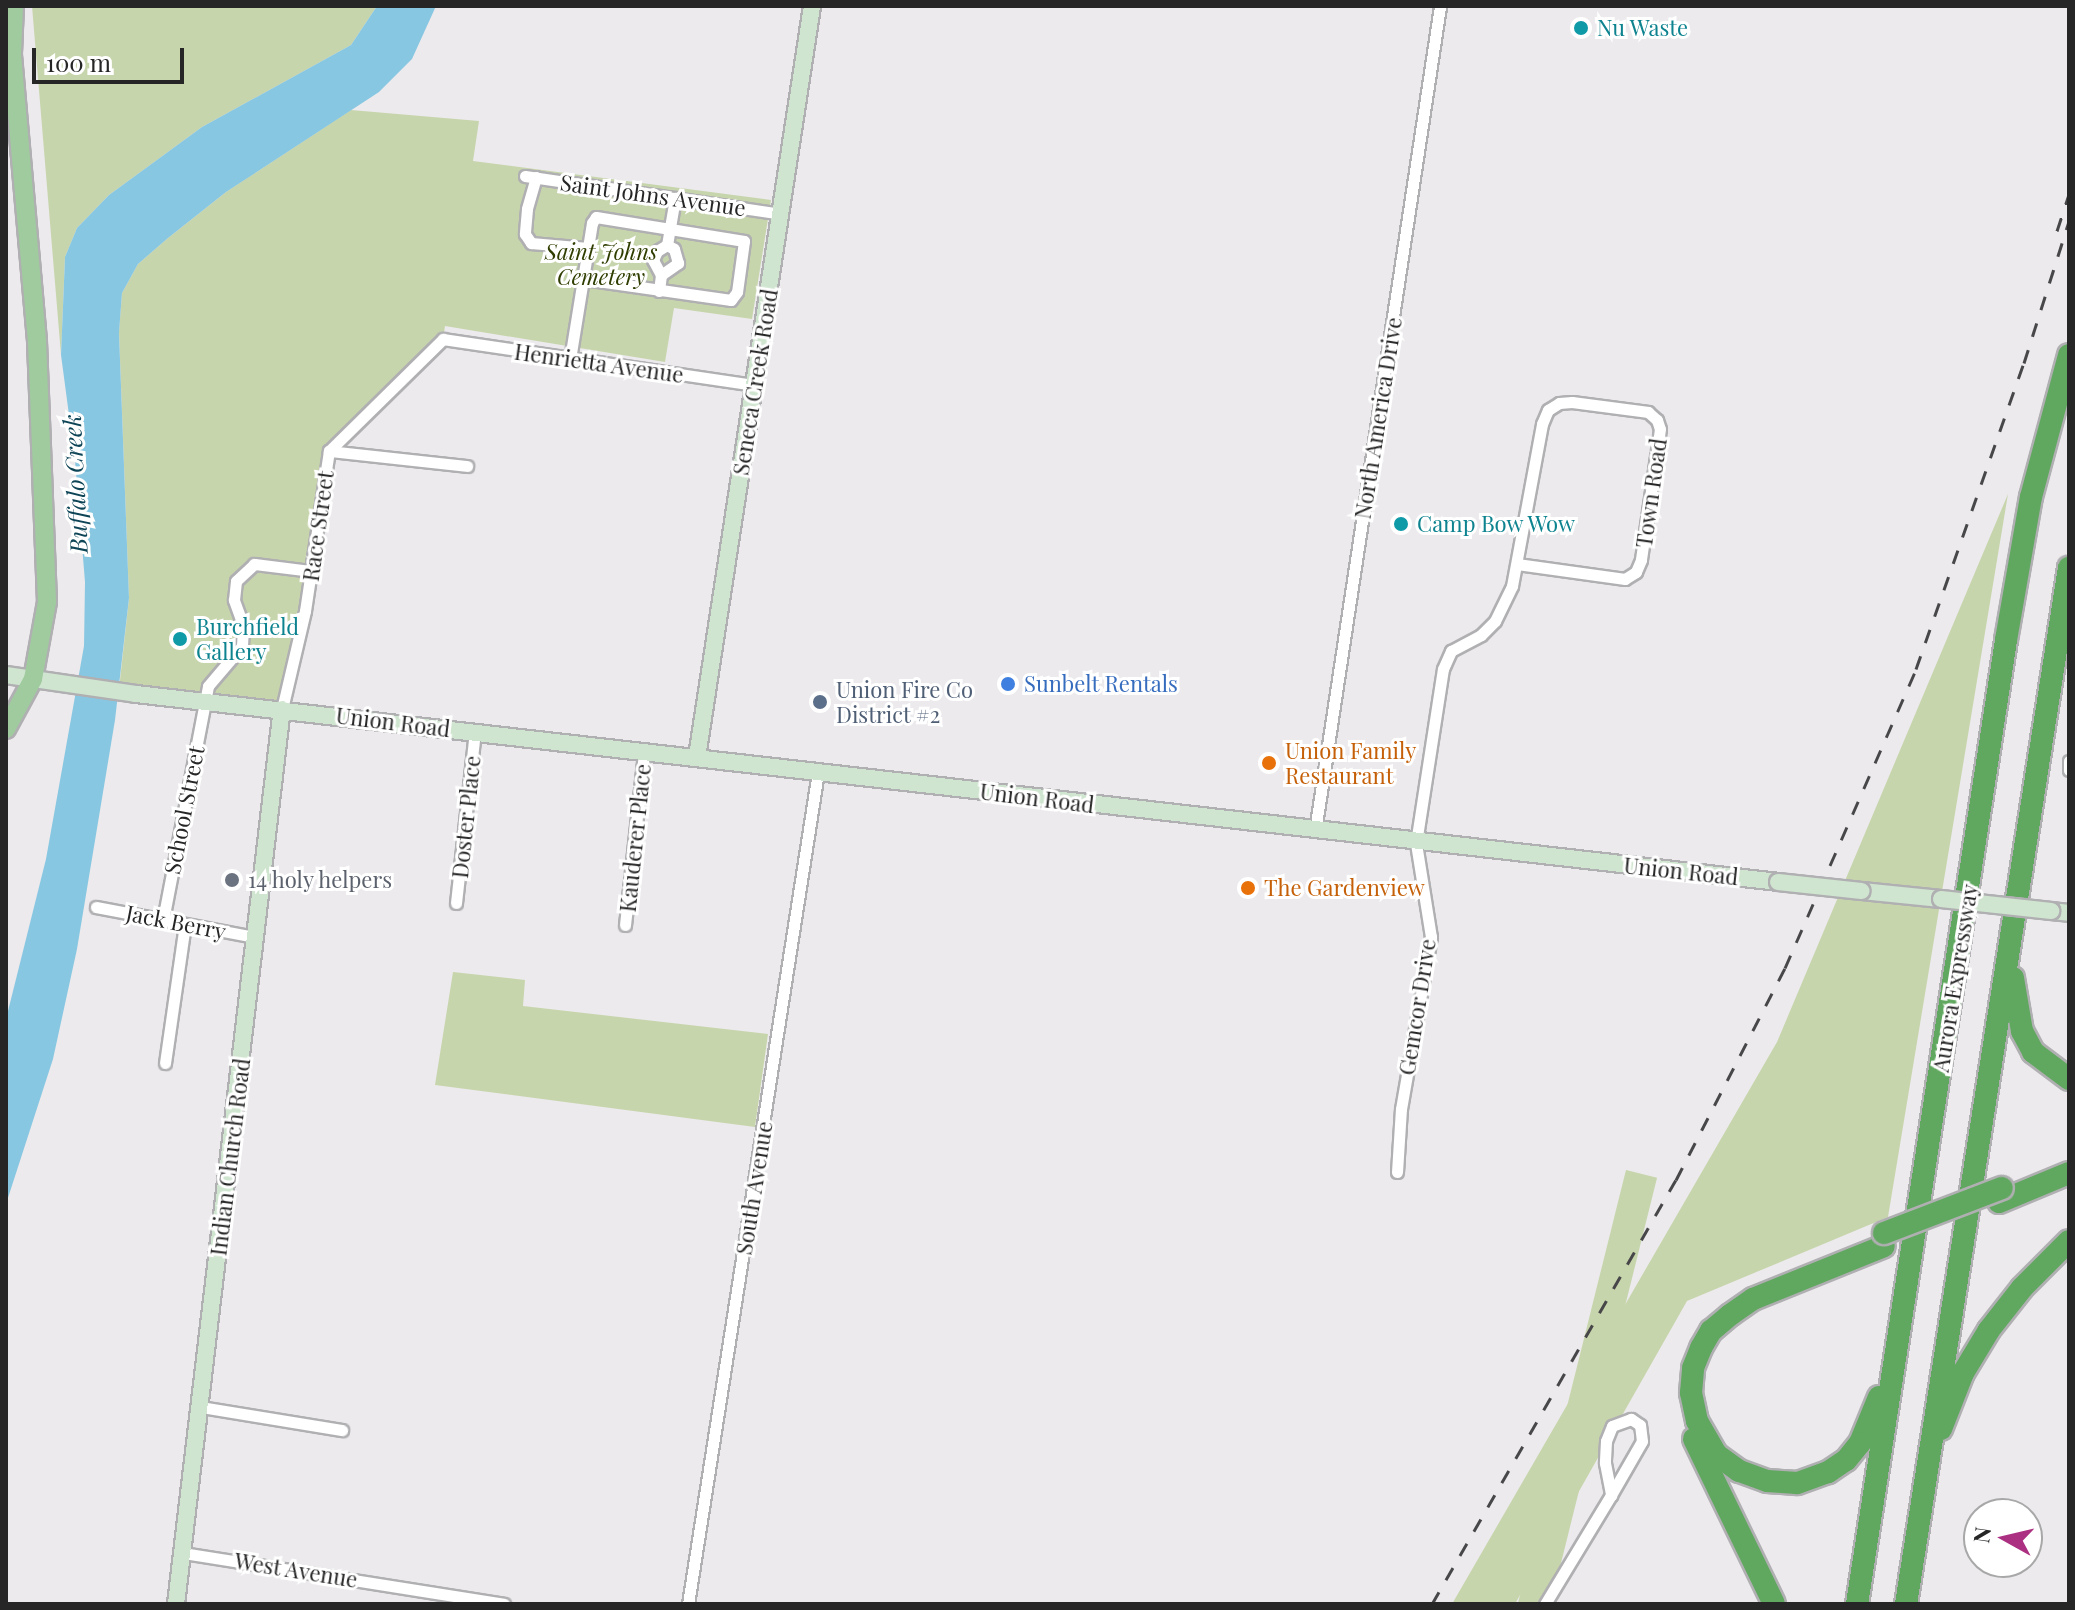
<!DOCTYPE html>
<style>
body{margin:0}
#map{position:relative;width:2075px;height:1610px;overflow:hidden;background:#eceaed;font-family:"Playfair Display",serif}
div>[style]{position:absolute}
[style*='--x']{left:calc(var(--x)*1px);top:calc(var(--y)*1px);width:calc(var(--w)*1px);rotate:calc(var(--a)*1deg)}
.green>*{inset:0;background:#c7d5ac;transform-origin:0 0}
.water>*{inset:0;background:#88c7e1}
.roads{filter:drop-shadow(2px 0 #b0afb2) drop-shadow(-2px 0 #b0afb2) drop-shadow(0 2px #b0afb2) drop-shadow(0 -2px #b0afb2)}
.street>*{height:11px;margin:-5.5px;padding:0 5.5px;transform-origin:5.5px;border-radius:5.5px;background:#fff}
.secondary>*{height:16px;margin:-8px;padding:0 8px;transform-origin:8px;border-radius:8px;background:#cfe5cf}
.primary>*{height:18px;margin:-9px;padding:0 9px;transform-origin:9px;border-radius:9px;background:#a0cb9f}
.highway>*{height:22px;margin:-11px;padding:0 11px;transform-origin:11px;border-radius:11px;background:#60a85f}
.rail>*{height:3px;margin-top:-1.5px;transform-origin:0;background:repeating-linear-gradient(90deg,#474648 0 14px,transparent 0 28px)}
.bridges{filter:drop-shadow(2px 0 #b0afb2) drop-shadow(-2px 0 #b0afb2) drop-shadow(0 2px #b0afb2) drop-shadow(0 -2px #b0afb2)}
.secondary-bridge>*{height:16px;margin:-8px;padding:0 8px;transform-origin:8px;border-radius:8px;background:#cfe5cf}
.highway-bridge>*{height:22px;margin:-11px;padding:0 11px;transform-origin:11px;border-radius:11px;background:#60a85f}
.dots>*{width:22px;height:22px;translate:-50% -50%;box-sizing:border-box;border:4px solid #fff;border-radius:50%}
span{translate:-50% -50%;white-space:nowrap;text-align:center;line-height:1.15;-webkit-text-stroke:6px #fff;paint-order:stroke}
.culture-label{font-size:22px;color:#0d838f}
.left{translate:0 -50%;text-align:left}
.street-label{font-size:22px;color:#262627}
.park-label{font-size:22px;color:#2f3e00;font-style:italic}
.shop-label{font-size:22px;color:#366cbe}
.service-label{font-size:22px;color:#4e5e75}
.food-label{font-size:22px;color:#c56008}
.worship-label{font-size:22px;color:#5b616d}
.water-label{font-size:24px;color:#0d4456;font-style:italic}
.frame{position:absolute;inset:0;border:8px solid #262627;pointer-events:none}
.north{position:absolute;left:1963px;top:1498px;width:80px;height:80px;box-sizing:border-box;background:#fff;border:2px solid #a8a8a9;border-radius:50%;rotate:278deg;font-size:22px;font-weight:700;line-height:32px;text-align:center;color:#262627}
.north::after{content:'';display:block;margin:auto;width:28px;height:36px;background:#ac3082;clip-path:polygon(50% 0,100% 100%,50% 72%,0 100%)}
.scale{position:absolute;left:32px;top:48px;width:152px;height:36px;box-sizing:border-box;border:4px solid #262627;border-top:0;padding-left:10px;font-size:24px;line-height:28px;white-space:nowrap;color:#262627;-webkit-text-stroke:6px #fff;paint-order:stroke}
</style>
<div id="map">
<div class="green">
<i style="clip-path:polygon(32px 6px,377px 6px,351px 45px,202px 127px,109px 195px,77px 228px,65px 257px,61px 355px)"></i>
<i style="clip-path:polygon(351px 110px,479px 121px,473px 161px,771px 200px,752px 319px,674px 308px,665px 362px,445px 326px,443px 339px,329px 451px,282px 709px,119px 689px,129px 598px,119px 332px,122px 293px,138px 264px,168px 238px,226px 192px)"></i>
<i style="clip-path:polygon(2008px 494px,1888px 1217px,1687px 1301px,1515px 1604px,1452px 1604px,1777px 1042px)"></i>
<i style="clip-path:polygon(453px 972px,525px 980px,523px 1006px,768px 1034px,755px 1127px,435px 1085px)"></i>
<i style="left:1626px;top:1170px;width:32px;height:503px;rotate:14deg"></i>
</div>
<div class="water">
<i style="clip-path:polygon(377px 6px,436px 6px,412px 59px,379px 92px,226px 192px,168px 238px,138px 264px,122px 293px,119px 333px,129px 598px,115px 720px,77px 949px,53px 1059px,6px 1204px,6px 1019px,46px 859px,84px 646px,85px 582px,75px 460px,61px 355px,65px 257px,77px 228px,109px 195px,202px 127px,351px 45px)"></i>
</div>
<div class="roads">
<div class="street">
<i style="--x:525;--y:176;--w:259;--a:8.4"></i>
<i style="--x:536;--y:177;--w:33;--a:106"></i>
<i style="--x:527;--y:209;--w:25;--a:95"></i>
<i style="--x:525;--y:234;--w:11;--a:56"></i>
<i style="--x:531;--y:243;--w:57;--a:5"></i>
<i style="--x:661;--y:275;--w:21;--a:-35"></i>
<i style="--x:678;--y:263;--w:15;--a:-106"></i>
<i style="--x:674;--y:249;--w:8;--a:-150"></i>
<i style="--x:659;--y:291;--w:16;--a:-83"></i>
<i style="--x:661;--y:275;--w:17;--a:-118"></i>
<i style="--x:653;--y:260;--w:10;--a:-66"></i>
<i style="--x:657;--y:251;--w:12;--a:-31"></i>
<i style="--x:667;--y:245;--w:48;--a:-80.3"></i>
<i style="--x:570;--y:359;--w:81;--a:-80.8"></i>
<i style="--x:583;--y:279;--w:57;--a:-80.9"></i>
<i style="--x:592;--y:223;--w:7;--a:-56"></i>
<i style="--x:596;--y:217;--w:150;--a:9.2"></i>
<i style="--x:744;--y:241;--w:51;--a:97.8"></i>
<i style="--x:737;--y:292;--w:10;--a:127"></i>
<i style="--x:731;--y:300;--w:149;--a:-171.9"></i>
<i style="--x:329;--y:451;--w:139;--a:6.2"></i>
<i style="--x:282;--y:709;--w:101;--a:-76.8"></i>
<i style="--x:305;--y:611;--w:162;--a:-81.5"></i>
<i style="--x:329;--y:451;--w:160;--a:-44.5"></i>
<i style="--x:443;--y:339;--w:315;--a:8.4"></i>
<i style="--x:2069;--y:761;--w:9;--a:90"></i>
<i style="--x:1315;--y:831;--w:834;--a:-81.38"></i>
<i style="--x:456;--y:903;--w:173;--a:-83.7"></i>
<i style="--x:96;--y:907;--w:162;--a:10.7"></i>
<i style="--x:163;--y:920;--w:238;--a:-79.1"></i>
<i style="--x:208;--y:686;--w:52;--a:-49.6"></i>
<i style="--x:242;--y:646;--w:21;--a:-87"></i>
<i style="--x:243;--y:625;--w:27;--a:-110"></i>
<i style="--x:234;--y:600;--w:19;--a:-84"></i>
<i style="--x:236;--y:581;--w:25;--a:-43"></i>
<i style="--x:254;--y:564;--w:57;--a:7"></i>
<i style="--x:625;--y:925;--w:174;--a:-83.7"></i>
<i style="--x:165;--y:1063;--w:140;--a:-81.8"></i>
<i style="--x:1397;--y:1172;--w:63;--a:-86.4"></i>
<i style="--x:1401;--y:1109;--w:175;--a:-80.1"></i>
<i style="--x:1431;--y:937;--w:95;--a:-99.1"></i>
<i style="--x:1416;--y:843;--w:176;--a:-81.2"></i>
<i style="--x:1443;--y:669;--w:20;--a:-66"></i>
<i style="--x:1451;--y:651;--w:34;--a:-28"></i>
<i style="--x:1481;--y:635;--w:20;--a:-45"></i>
<i style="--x:1495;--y:621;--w:39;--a:-64"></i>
<i style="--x:1512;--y:586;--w:165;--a:-79.5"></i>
<i style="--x:1542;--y:424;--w:15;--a:-67"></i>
<i style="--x:1548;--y:410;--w:13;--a:-32"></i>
<i style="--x:1559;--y:403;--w:13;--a:-4"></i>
<i style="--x:1572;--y:402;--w:77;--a:7.5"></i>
<i style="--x:1648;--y:412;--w:12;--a:42"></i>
<i style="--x:1657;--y:420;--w:9;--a:72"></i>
<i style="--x:1660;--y:429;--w:132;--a:98.3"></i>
<i style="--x:1641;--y:560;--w:13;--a:113"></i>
<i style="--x:1636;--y:572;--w:13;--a:148"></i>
<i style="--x:1625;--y:579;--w:109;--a:-172.1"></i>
<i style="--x:201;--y:1407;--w:143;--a:9.3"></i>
<i style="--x:183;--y:1553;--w:325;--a:9"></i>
<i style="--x:688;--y:1604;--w:842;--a:-81.12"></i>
<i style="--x:1545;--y:1604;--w:127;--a:-58.8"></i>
<i style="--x:1611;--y:1495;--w:62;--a:-60.1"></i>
<i style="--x:1642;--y:1441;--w:16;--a:-97"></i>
<i style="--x:1640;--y:1425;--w:11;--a:-146"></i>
<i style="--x:1631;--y:1419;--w:20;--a:160"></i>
<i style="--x:1612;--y:1426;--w:16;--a:112"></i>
<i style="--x:1606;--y:1441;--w:22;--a:93"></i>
<i style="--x:1605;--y:1463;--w:33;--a:79"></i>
</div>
<div class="secondary">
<i style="--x:6;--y:675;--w:131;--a:8.3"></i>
<i style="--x:136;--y:694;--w:1653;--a:6.53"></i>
<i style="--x:697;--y:757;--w:760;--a:-81.29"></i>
<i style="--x:1862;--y:891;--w:79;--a:5.8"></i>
<i style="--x:2051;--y:911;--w:18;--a:6"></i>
<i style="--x:176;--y:1604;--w:901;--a:-83.25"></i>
</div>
<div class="primary">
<i style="--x:6;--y:729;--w:57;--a:-61.6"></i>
<i style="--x:33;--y:679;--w:78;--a:-79.7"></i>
<i style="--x:47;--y:602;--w:261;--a:-92.2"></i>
<i style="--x:37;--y:341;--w:289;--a:-95"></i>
<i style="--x:12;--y:53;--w:47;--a:-87.6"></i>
</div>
<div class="highway">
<i style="--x:2013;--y:978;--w:54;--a:80.4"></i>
<i style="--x:2022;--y:1031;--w:24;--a:62"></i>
<i style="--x:2033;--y:1052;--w:45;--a:36.9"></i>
<i style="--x:1999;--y:1202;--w:76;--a:-22.5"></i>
<i style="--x:1879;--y:1397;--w:50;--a:112.4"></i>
<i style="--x:1860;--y:1443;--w:22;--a:129"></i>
<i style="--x:1846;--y:1460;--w:22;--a:146"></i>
<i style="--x:1828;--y:1472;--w:33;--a:160"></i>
<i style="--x:1797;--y:1483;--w:30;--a:-176"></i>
<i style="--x:1767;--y:1481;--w:30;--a:-160"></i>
<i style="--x:1739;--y:1471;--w:29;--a:-144"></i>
<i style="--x:1716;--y:1454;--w:38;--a:-120"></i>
<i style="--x:1697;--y:1421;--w:29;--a:-102"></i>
<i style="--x:1691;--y:1393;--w:25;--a:-85"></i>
<i style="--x:1693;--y:1368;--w:22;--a:-68"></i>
<i style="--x:1701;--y:1348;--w:20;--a:-60"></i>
<i style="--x:1711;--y:1331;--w:25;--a:-40"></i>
<i style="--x:1730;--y:1315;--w:28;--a:-35"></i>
<i style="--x:1753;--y:1299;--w:141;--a:-22"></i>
<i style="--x:1941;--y:1429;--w:60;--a:-68.6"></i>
<i style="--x:1963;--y:1373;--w:50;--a:-58.8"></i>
<i style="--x:1989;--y:1330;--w:53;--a:-51.8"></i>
<i style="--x:2022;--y:1288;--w:66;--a:-45"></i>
<i style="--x:1694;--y:1439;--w:183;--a:64.1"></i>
<i style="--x:1857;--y:1604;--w:975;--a:-81.21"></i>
<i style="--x:2006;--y:640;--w:145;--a:-80.1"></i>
<i style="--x:2031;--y:497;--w:147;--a:-75"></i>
<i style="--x:1906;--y:1604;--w:1049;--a:-81.06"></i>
</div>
</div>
<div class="rail">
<i style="--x:2057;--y:231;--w:38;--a:-72"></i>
<i style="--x:1432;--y:1604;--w:489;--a:-60.1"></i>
<i style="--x:1676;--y:1180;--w:238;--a:-62.8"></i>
<i style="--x:1785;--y:968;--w:326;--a:-66.3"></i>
<i style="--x:1916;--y:669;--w:324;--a:-70.6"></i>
<i style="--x:2024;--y:363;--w:149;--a:-72.4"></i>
</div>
<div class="bridges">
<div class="secondary-bridge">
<i style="--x:1778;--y:882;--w:84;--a:6.1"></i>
<i style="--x:1941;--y:899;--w:111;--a:6.2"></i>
</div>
<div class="highway-bridge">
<i style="--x:1884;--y:1233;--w:126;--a:-20.9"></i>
</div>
</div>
<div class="dots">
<i style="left:1581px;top:28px;background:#0f9aa8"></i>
<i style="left:1401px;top:524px;background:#0f9aa8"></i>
<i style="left:180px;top:639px;background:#0f9aa8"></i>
<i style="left:1008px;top:684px;background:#3f7fe0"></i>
<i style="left:820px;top:702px;background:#5c6f8a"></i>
<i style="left:1269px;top:763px;background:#e8710a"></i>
<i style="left:232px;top:880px;background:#6b7280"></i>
<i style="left:1248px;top:888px;background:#e8710a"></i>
</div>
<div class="culture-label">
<span class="left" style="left:1597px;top:28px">Nu Waste</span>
<span class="left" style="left:1417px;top:524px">Camp Bow Wow</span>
<span class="left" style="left:196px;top:639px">Burchfield<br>Gallery</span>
</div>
<div class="street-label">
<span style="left:653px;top:195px;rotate:8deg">Saint Johns Avenue</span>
<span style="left:599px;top:363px;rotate:8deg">Henrietta Avenue</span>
<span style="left:755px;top:382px;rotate:-81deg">Seneca Creek Road</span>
<span style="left:1378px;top:418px;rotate:-81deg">North America Drive</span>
<span style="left:1651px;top:493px;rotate:-82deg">Town Road</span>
<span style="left:318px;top:526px;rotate:-82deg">Race Street</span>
<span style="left:393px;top:722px;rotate:7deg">Union Road</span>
<span style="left:1037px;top:798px;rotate:7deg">Union Road</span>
<span style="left:184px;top:810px;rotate:-79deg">School Street</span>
<span style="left:466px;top:817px;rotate:-84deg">Doster Place</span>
<span style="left:635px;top:838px;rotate:-84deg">Kauderer Place</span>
<span style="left:1681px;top:871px;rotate:6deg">Union Road</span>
<span style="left:176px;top:922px;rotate:11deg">Jack Berry</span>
<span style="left:1955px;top:978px;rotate:-81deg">Aurora Expressway</span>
<span style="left:1417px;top:1007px;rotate:-81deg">Gemcor Drive</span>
<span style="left:230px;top:1157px;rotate:-83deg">Indian Church Road</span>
<span style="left:754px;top:1188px;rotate:-81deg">South Avenue</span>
<span style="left:296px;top:1570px;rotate:9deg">West Avenue</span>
</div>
<div class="park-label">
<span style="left:601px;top:264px">Saint Johns<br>Cemetery</span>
</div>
<div class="shop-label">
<span class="left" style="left:1024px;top:684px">Sunbelt Rentals</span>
</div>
<div class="service-label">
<span class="left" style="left:836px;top:702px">Union Fire Co<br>District #2</span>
</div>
<div class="food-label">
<span class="left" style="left:1285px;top:763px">Union Family<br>Restaurant</span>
<span class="left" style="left:1264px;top:888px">The Gardenview</span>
</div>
<div class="worship-label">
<span class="left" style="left:248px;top:880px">14 holy helpers</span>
</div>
<div class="water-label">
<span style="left:75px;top:484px;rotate:-93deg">Buffalo Creek</span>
</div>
<div class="frame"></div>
<div class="north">N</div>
<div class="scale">100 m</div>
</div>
